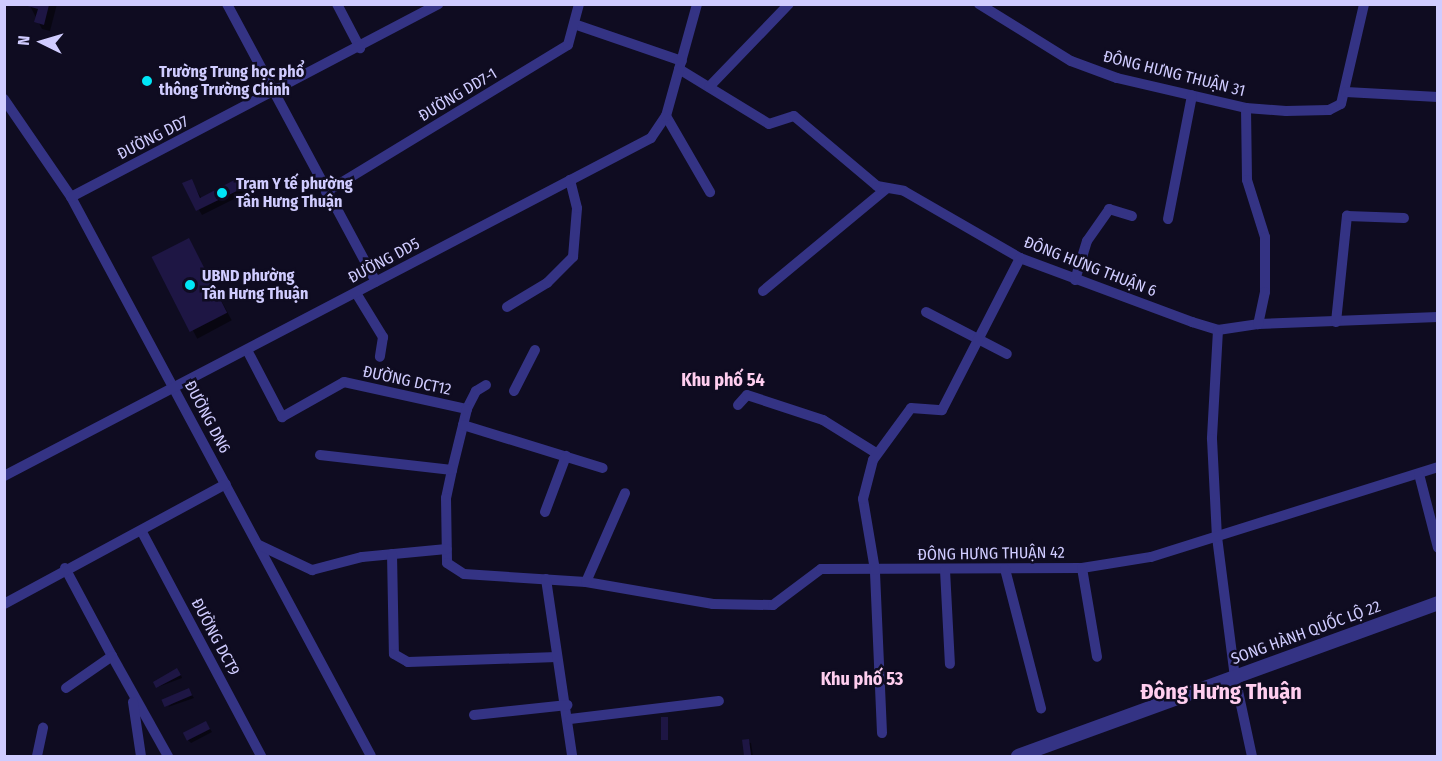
<!DOCTYPE html>
<meta charset="utf-8">
<style>
body{margin:0}
#map{position:relative;width:1442px;height:761px;overflow:hidden;background:#0f0c21;font-family:"Fira Sans Condensed",sans-serif}
div>[style]{position:absolute}
[style*='--x']{left:calc(var(--x)*1px);top:calc(var(--y)*1px);width:calc(var(--w)*1px);rotate:calc(var(--a)*1deg)}
.shadow>*{inset:0;background:#0007;transform-origin:0 0}
.building>*{inset:0;background:#1e1644;transform-origin:0 0}
.minor>*{height:10px;margin:-5px;padding:0 5px;transform-origin:5px;border-radius:5px;background:#343384}
.tertiary>*{height:14px;margin:-7px;padding:0 7px;transform-origin:7px;border-radius:7px;background:#343384}
.dots>*{width:16px;height:16px;translate:-50% -50%;box-sizing:border-box;border:3px solid #0f0c21;border-radius:50%}
span{translate:-50% -50%;white-space:nowrap;text-align:center;line-height:1.15;-webkit-text-stroke:5px #0f0c21;paint-order:stroke}
.poi-label{font-size:16px;color:#d0ccff;font-weight:700}
.left{translate:0 -50%;text-align:left}
.street-label{font-size:16px;color:#d0ccff}
.neighbourhood-label{font-size:18px;color:#ffceef;font-weight:700}
.district-label{font-size:22px;color:#ffceef;font-weight:700}
.frame{position:absolute;inset:0;border:6px solid #d0ccff;pointer-events:none}
.north{position:absolute;left:12px;top:12px;width:60px;height:60px;-webkit-text-stroke:4px #0f0c21;paint-order:stroke;rotate:275deg;font-size:16px;font-weight:700;line-height:24px;text-align:center;color:#d0ccff}
.north::after{content:'';display:block;margin:auto;width:21px;height:27px;background:#d0ccff;clip-path:polygon(50% 0,100% 100%,50% 72%,0 100%)}
</style>
<div id="map">
<div class="shadow">
<i style="clip-path:polygon(57px 4px,50px 31px,42px 29px,29px 4px)"></i>
<i style="clip-path:polygon(239px 179px,248px 192px,202px 215px,184px 184px,191px 181px,202px 199px)"></i>
<i style="left:189px;top:240px;width:91px;height:39px;rotate:62deg"></i>
<i style="clip-path:polygon(180px 673px,182px 678px,158px 687px)"></i>
<i style="clip-path:polygon(188px 690px,194px 698px,168px 707px)"></i>
<i style="clip-path:polygon(206px 723px,212px 732px,191px 743px,188px 740px)"></i>
<i style="clip-path:polygon(743px 741px,751px 743px,753px 756px,745px 756px)"></i>
</div>
<div class="building">
<i style="clip-path:polygon(24px 5px,49px 5px,44px 25px,34px 22px,38px 9px)"></i>
<i style="clip-path:polygon(240px 177px,245px 187px,196px 211px,182px 183px,192px 179px,200px 198px)"></i>
<i style="left:189px;top:238px;width:84px;height:42px;rotate:63deg"></i>
<i style="clip-path:polygon(177px 668px,181px 675px,156px 688px,153px 682px)"></i>
<i style="left:189px;top:688px;width:8px;height:30px;rotate:67deg"></i>
<i style="left:661px;top:717px;width:7px;height:23px"></i>
<i style="left:206px;top:721px;width:9px;height:26px;rotate:63deg"></i>
<i style="left:749px;top:739px;width:17px;height:7px;rotate:83deg"></i>
</div>
<div class="minor">
<i style="--x:227;--y:4;--w:315;--a:61.8"></i>
<i style="--x:337;--y:4;--w:50;--a:62.4"></i>
<i style="--x:979;--y:4;--w:108;--a:31.8"></i>
<i style="--x:1071;--y:61;--w:49;--a:20.3"></i>
<i style="--x:1117;--y:78;--w:132;--a:13.1"></i>
<i style="--x:1246;--y:108;--w:40;--a:4.3"></i>
<i style="--x:1286;--y:111;--w:43;--a:-1.3"></i>
<i style="--x:1329;--y:110;--w:13;--a:-27"></i>
<i style="--x:1341;--y:104;--w:103;--a:-77"></i>
<i style="--x:574;--y:24;--w:114;--a:18.9"></i>
<i style="--x:679;--y:69;--w:105;--a:31.4"></i>
<i style="--x:769;--y:124;--w:26;--a:-18"></i>
<i style="--x:794;--y:116;--w:109;--a:40.1"></i>
<i style="--x:877;--y:186;--w:27;--a:10"></i>
<i style="--x:904;--y:191;--w:134;--a:30"></i>
<i style="--x:1020;--y:258;--w:184;--a:20.4"></i>
<i style="--x:1192;--y:322;--w:27;--a:17"></i>
<i style="--x:1218;--y:330;--w:40;--a:-8.5"></i>
<i style="--x:1258;--y:324;--w:180;--a:-2.2"></i>
<i style="--x:709;--y:87;--w:115;--a:-46.1"></i>
<i style="--x:1346;--y:92;--w:92;--a:3.1"></i>
<i style="--x:4;--y:99;--w:119;--a:55.6"></i>
<i style="--x:71;--y:197;--w:634;--a:61.78"></i>
<i style="--x:1246;--y:108;--w:72;--a:89.2"></i>
<i style="--x:1247;--y:180;--w:60;--a:72.5"></i>
<i style="--x:1265;--y:237;--w:55;--a:90"></i>
<i style="--x:1265;--y:292;--w:33;--a:102"></i>
<i style="--x:666;--y:116;--w:88;--a:59.9"></i>
<i style="--x:326;--y:192;--w:283;--a:-31.3"></i>
<i style="--x:568;--y:45;--w:42;--a:-75"></i>
<i style="--x:71;--y:197;--w:415;--a:-27.7"></i>
<i style="--x:1168;--y:219;--w:126;--a:-79"></i>
<i style="--x:1075;--y:280;--w:41;--a:-72.9"></i>
<i style="--x:1087;--y:241;--w:39;--a:-55"></i>
<i style="--x:1109;--y:209;--w:24;--a:17"></i>
<i style="--x:763;--y:291;--w:160;--a:-39.7"></i>
<i style="--x:356;--y:293;--w:52;--a:58.5"></i>
<i style="--x:383;--y:337;--w:20;--a:99"></i>
<i style="--x:507;--y:307;--w:47;--a:-31"></i>
<i style="--x:547;--y:283;--w:37;--a:-45"></i>
<i style="--x:573;--y:257;--w:49;--a:-85.3"></i>
<i style="--x:577;--y:208;--w:29;--a:-104"></i>
<i style="--x:926;--y:312;--w:91;--a:27.4"></i>
<i style="--x:1336;--y:322;--w:107;--a:-84.1"></i>
<i style="--x:1347;--y:216;--w:57;--a:2"></i>
<i style="--x:1218;--y:330;--w:109;--a:93.2"></i>
<i style="--x:1212;--y:439;--w:98;--a:87.1"></i>
<i style="--x:1217;--y:537;--w:141;--a:82.7"></i>
<i style="--x:1235;--y:677;--w:81;--a:77.9"></i>
<i style="--x:247;--y:350;--w:76;--a:62.4"></i>
<i style="--x:282;--y:417;--w:71;--a:-29.4"></i>
<i style="--x:344;--y:382;--w:126;--a:12.4"></i>
<i style="--x:486;--y:385;--w:12;--a:149"></i>
<i style="--x:476;--y:391;--w:20;--a:117"></i>
<i style="--x:467;--y:409;--w:63;--a:103.8"></i>
<i style="--x:452;--y:470;--w:29;--a:102"></i>
<i style="--x:446;--y:498;--w:65;--a:89.1"></i>
<i style="--x:447;--y:563;--w:20;--a:33"></i>
<i style="--x:464;--y:574;--w:122;--a:3.8"></i>
<i style="--x:586;--y:582;--w:129;--a:9.8"></i>
<i style="--x:713;--y:604;--w:60;--a:1"></i>
<i style="--x:773;--y:605;--w:60;--a:-36.9"></i>
<i style="--x:821;--y:569;--w:261;--a:-0.2"></i>
<i style="--x:1082;--y:568;--w:70;--a:-9.1"></i>
<i style="--x:1151;--y:557;--w:301;--a:-17.4"></i>
<i style="--x:514;--y:391;--w:46;--a:-62.9"></i>
<i style="--x:738;--y:405;--w:13;--a:-48"></i>
<i style="--x:747;--y:395;--w:80;--a:18.2"></i>
<i style="--x:823;--y:420;--w:62;--a:31.9"></i>
<i style="--x:463;--y:425;--w:146;--a:17.1"></i>
<i style="--x:320;--y:455;--w:133;--a:6.5"></i>
<i style="--x:1419;--y:474;--w:76;--a:75.6"></i>
<i style="--x:4;--y:476;--w:730;--a:-27.58"></i>
<i style="--x:651;--y:138;--w:27;--a:-56"></i>
<i style="--x:666;--y:116;--w:116;--a:-74.5"></i>
<i style="--x:545;--y:512;--w:60;--a:-69.4"></i>
<i style="--x:142;--y:532;--w:254;--a:62"></i>
<i style="--x:259;--y:545;--w:59;--a:25.3"></i>
<i style="--x:312;--y:570;--w:52;--a:-14.6"></i>
<i style="--x:362;--y:557;--w:85;--a:-5.4"></i>
<i style="--x:392;--y:554;--w:100;--a:88.9"></i>
<i style="--x:394;--y:654;--w:16;--a:30"></i>
<i style="--x:408;--y:662;--w:149;--a:-1.9"></i>
<i style="--x:65;--y:568;--w:100;--a:61.9"></i>
<i style="--x:1082;--y:568;--w:90;--a:80.4"></i>
<i style="--x:1005;--y:569;--w:144;--a:75.5"></i>
<i style="--x:945;--y:570;--w:94;--a:87"></i>
<i style="--x:546;--y:579;--w:179;--a:81.6"></i>
<i style="--x:586;--y:582;--w:97;--a:-66.3"></i>
<i style="--x:4;--y:604;--w:252;--a:-28.4"></i>
<i style="--x:66;--y:688;--w:56;--a:-34.8"></i>
<i style="--x:112;--y:656;--w:115;--a:60.8"></i>
<i style="--x:133;--y:702;--w:55;--a:81.6"></i>
<i style="--x:474;--y:715;--w:94;--a:-6.1"></i>
<i style="--x:570;--y:719;--w:150;--a:-6.9"></i>
<i style="--x:882;--y:733;--w:163;--a:-92.5"></i>
<i style="--x:875;--y:570;--w:72;--a:-99.6"></i>
<i style="--x:863;--y:499;--w:40;--a:-75.6"></i>
<i style="--x:873;--y:460;--w:64;--a:-53.8"></i>
<i style="--x:911;--y:408;--w:31;--a:4"></i>
<i style="--x:942;--y:410;--w:171;--a:-62.8"></i>
<i style="--x:37;--y:756;--w:29;--a:-78"></i>
</div>
<div class="tertiary">
<i style="--x:1018;--y:756;--w:447;--a:-20"></i>
</div>
<div class="dots">
<i style="left:147px;top:81px;background:#00e6f7"></i>
<i style="left:222px;top:193px;background:#00e6f7"></i>
<i style="left:190px;top:285px;background:#00e6f7"></i>
</div>
<div class="poi-label">
<span class="left" style="left:159px;top:81px">Trường Trung học phổ<br>thông Trường Chinh</span>
<span class="left" style="left:236px;top:193px">Trạm Y tế phường<br>Tân Hưng Thuận</span>
<span class="left" style="left:202px;top:285px">UBND phường<br>Tân Hưng Thuận</span>
</div>
<div class="street-label">
<span style="left:1174px;top:74px;rotate:14deg">ĐÔNG HƯNG THUẬN 31</span>
<span style="left:458px;top:95px;rotate:-31deg">ĐƯỜNG DD7-1</span>
<span style="left:153px;top:138px;rotate:-27deg">ĐƯỜNG DD7</span>
<span style="left:384px;top:261px;rotate:-28deg">ĐƯỜNG DD5</span>
<span style="left:1090px;top:267px;rotate:21deg">ĐÔNG HƯNG THUẬN 6</span>
<span style="left:407px;top:381px;rotate:12deg">ĐƯỜNG DCT12</span>
<span style="left:207px;top:417px;rotate:62deg">ĐƯỜNG DN6</span>
<span style="left:991px;top:554px;rotate:-1deg">ĐÔNG HƯNG THUẬN 42</span>
<span style="left:1306px;top:633px;rotate:-20deg">SONG HÀNH QUỐC LỘ 22</span>
<span style="left:215px;top:637px;rotate:62deg">ĐƯỜNG DCT9</span>
</div>
<div class="neighbourhood-label">
<span style="left:723px;top:380px">Khu phố 54</span>
<span style="left:862px;top:679px">Khu phố 53</span>
</div>
<div class="district-label">
<span style="left:1221px;top:692px">Đông Hưng Thuận</span>
</div>
<div class="frame"></div>
<div class="north">N</div>
</div>
